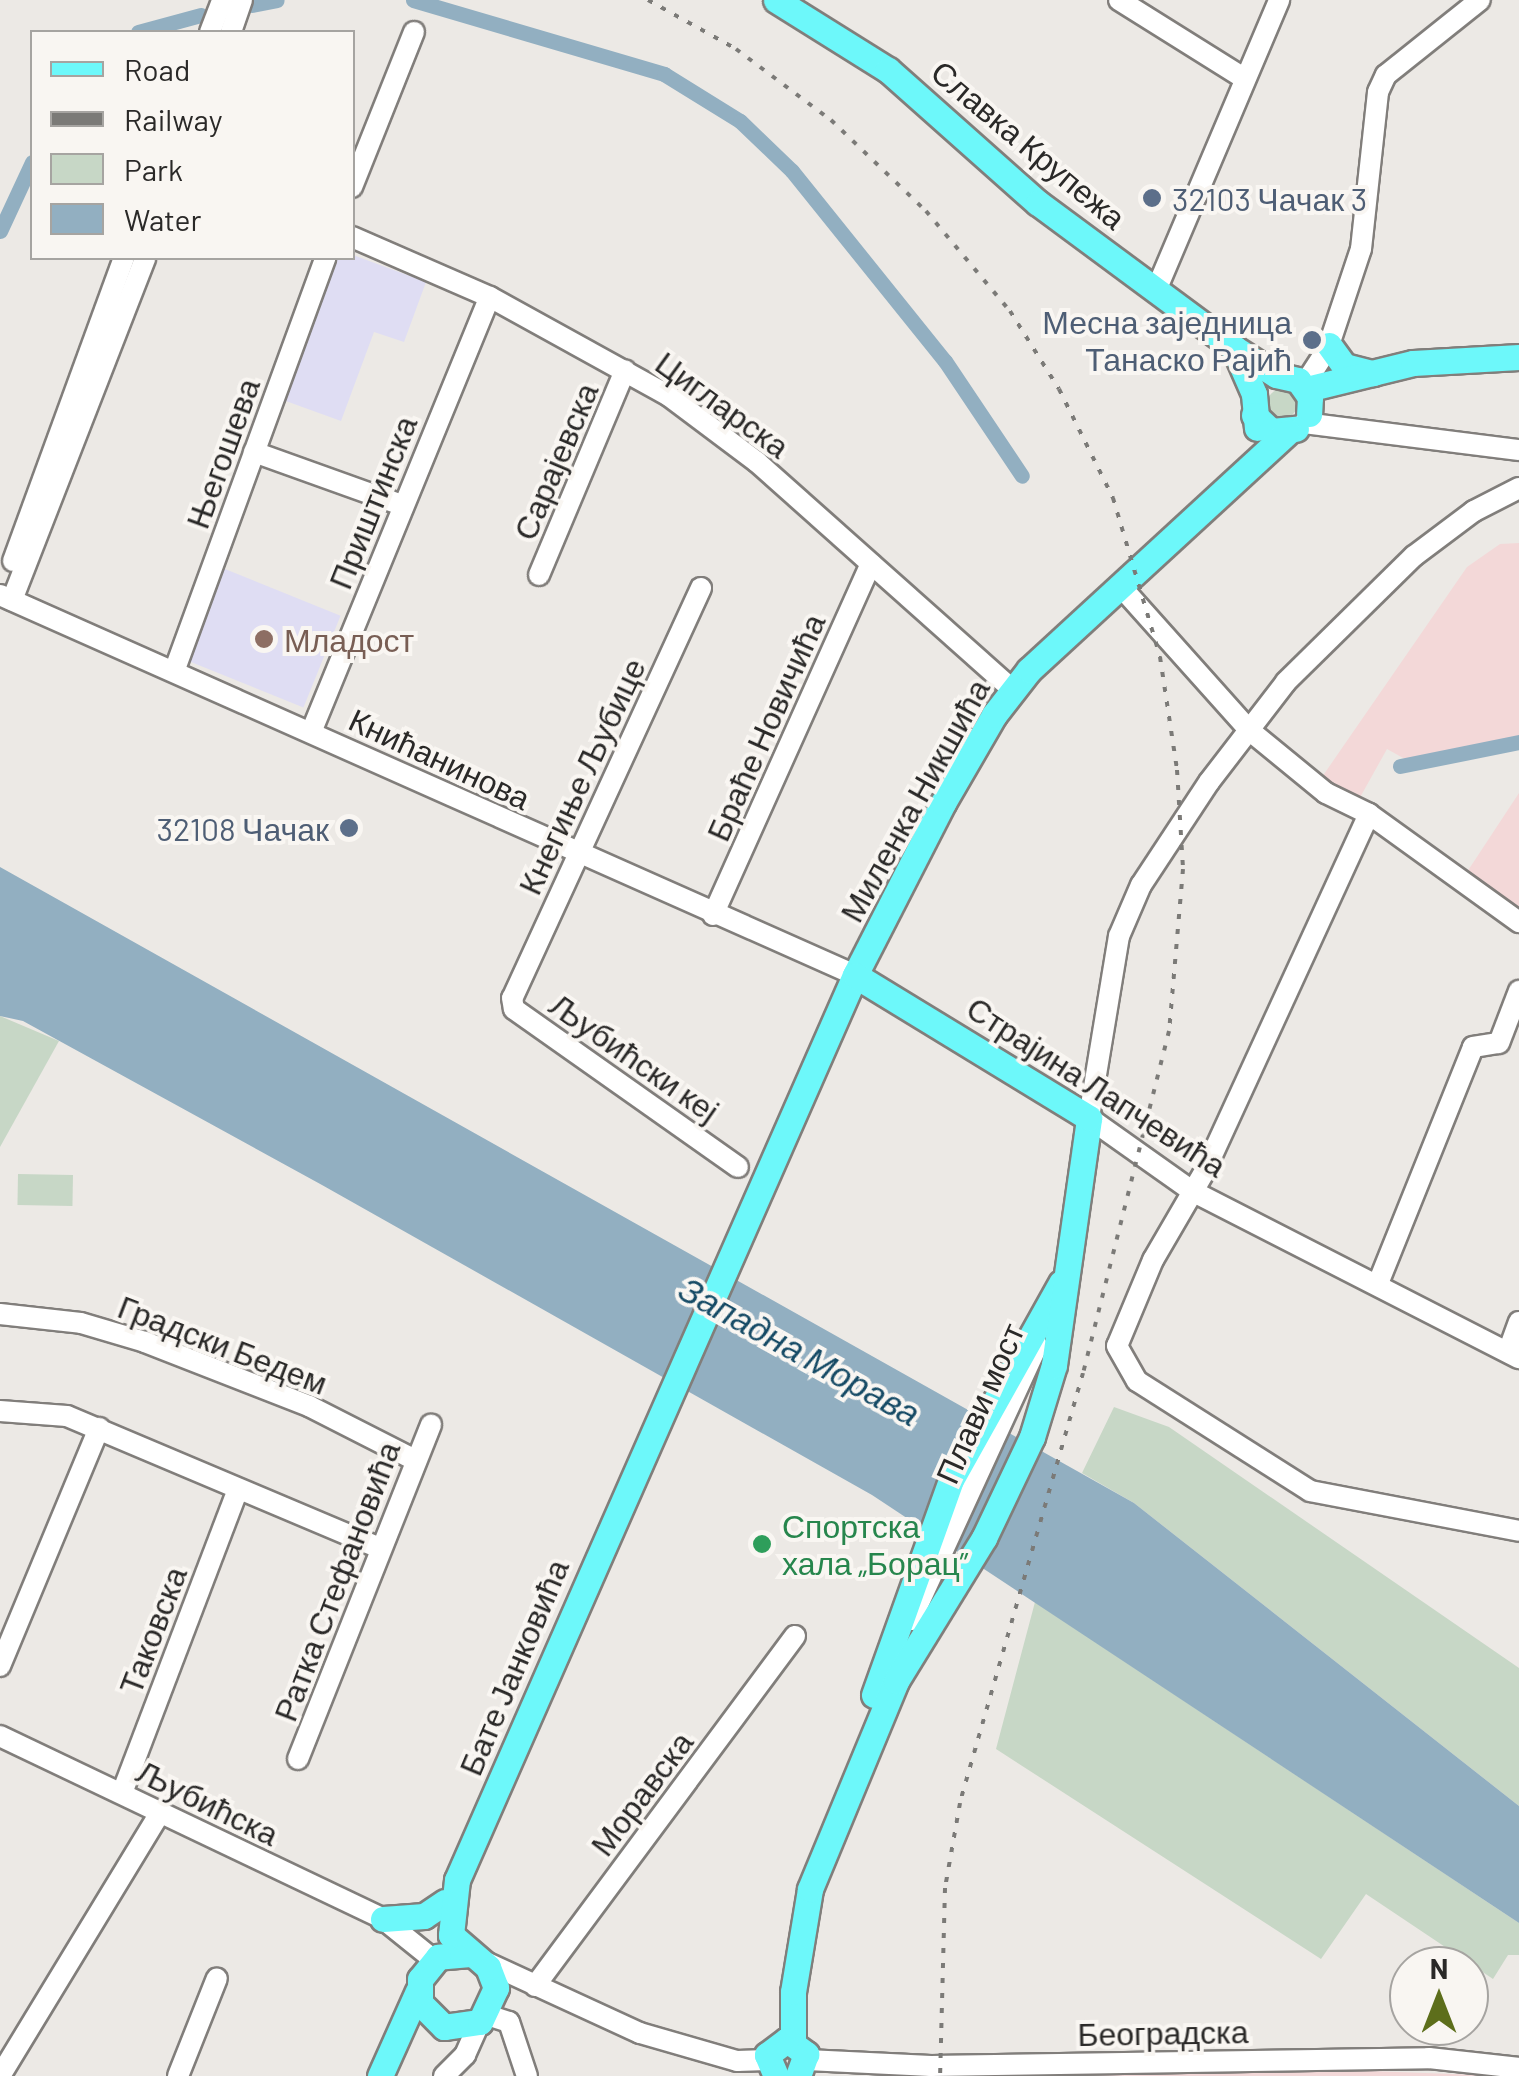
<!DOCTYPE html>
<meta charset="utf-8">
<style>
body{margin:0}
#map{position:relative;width:1519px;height:2076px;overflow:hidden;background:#ece9e5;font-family:Barlow,sans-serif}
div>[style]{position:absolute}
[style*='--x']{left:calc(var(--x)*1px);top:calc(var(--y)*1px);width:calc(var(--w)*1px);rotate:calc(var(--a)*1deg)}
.industrial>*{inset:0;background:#f3d8d8}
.education>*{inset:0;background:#dfddf3;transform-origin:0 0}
.green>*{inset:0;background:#c7d7c6;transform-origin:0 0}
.round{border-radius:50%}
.water>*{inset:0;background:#92afc1}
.canal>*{height:15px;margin:-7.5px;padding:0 7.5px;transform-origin:7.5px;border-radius:7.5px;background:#92afc1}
.roads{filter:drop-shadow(2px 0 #817e7b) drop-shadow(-2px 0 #817e7b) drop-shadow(0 2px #817e7b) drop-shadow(0 -2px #817e7b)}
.minor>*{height:20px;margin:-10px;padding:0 10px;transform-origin:10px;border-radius:10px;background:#fff}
.major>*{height:25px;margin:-12.5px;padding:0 12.5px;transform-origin:12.5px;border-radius:12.5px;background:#6df8fa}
.rail>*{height:4px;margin-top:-2px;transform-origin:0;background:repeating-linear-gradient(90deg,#7b7a77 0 5px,transparent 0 15px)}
.dots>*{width:28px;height:28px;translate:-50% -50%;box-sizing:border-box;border:5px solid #f9f6f2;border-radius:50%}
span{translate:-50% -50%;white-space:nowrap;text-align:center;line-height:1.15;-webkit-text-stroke:8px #f9f6f2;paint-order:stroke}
.street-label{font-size:32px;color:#2a2928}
.service-label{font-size:32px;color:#4e5e75}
.left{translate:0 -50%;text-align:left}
.right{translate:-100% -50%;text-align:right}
.education-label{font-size:32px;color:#785e54}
.leisure-label{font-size:32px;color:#27864d}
.water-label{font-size:35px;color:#154a65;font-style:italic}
.legend{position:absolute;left:30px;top:30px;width:325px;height:230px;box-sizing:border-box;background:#f9f6f2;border:2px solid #a6a4a1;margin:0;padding:12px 18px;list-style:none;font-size:30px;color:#2a2928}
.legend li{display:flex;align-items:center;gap:20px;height:50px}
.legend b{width:50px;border:2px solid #a6a4a1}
.north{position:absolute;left:1389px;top:1946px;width:100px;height:100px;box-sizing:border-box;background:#f9f6f2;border:2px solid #a6a4a1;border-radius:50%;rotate:0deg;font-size:28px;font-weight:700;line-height:40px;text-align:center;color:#2a2928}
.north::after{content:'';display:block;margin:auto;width:35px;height:45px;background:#5d6e1b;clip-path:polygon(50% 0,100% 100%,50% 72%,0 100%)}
</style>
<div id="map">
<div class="industrial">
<i style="clip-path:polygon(1519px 543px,1519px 736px,1405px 759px,1387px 749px,1358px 801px,1322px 777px,1467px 567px,1500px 544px)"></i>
<i style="clip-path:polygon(1519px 793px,1519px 913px,1467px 872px)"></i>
<i style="clip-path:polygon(1315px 2069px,1506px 2076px,954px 2076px)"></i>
</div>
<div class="education">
<i style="clip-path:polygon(353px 255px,426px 282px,404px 342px,374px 332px,341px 421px,283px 400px,335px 258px)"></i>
<i style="left:220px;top:567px;width:130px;height:99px;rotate:22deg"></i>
</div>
<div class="green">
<i class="round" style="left:1267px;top:389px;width:30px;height:30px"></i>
<i style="clip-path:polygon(0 1016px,59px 1041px,0 1147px)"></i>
<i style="left:18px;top:1174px;width:55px;height:31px;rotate:1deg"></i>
<i style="clip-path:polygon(1114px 1407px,1169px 1427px,1519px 1668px,1519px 1806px,1134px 1503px,1082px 1473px)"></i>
<i style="clip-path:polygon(1035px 1602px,1519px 1923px,1519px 1955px,1508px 1955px,1493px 1979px,1366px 1894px,1321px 1959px,996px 1749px)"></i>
</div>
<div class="water">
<i style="clip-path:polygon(0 867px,1134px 1503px,1519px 1806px,1519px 1923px,872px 1495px,322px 1185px,23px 1021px,0 1016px)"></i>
</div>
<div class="canal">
<i style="--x:413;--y:0;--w:262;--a:16.4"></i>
<i style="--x:664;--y:74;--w:89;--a:31.7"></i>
<i style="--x:740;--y:121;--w:72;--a:43.9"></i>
<i style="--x:792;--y:171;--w:244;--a:51.2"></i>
<i style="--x:945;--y:361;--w:138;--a:56.2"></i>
<i style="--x:252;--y:5;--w:25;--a:-11"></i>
<i style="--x:138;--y:32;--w:65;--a:-15.1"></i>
<i style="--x:0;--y:231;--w:76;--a:-65.1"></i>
<i style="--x:1400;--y:766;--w:121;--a:-11.4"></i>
</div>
<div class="roads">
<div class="minor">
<i style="--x:1119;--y:0;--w:147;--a:32"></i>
<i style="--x:210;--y:32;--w:34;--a:-69"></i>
<i style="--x:231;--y:32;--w:34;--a:-71"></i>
<i style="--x:352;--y:187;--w:167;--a:-68.2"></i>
<i style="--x:352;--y:237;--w:150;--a:23.5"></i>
<i style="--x:490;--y:297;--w:205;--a:28.9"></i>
<i style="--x:669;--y:396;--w:110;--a:36.9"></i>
<i style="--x:757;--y:462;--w:341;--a:41.7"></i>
<i style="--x:1157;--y:288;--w:313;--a:-67"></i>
<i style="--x:1304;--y:385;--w:44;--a:-57"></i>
<i style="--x:1328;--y:348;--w:104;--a:-71.6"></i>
<i style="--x:1361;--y:249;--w:158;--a:-83.8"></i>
<i style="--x:1378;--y:92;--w:19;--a:-65"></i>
<i style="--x:1386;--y:75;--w:120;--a:-38.6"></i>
<i style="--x:1304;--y:423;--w:217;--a:7.2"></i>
<i style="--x:254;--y:452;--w:157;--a:19.7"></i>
<i style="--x:1519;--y:488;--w:51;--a:152.9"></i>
<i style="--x:1474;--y:511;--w:75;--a:143.1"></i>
<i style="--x:1414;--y:556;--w:180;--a:135.5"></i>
<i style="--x:1286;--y:682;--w:126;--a:127.6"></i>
<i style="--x:1209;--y:782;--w:123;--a:123.4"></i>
<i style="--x:1141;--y:885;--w:56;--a:113.3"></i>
<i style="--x:1119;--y:936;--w:184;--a:99.4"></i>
<i style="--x:1089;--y:1118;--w:126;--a:35.3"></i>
<i style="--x:1192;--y:1191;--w:367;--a:27.1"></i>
<i style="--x:13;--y:561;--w:323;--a:-69.9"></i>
<i style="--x:539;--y:575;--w:222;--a:-67.2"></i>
<i style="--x:701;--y:588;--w:451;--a:114.7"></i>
<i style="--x:512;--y:998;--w:11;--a:80"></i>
<i style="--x:514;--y:1009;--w:274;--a:35.2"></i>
<i style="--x:1123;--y:589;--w:189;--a:48.2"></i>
<i style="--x:1249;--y:730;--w:99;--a:39.3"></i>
<i style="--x:1326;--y:793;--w:48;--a:26"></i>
<i style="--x:1369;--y:814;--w:185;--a:35.8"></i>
<i style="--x:0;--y:595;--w:936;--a:23.96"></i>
<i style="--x:12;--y:600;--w:367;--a:-68.7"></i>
<i style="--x:175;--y:669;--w:438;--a:-69.9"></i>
<i style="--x:312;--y:730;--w:468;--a:-67.7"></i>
<i style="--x:1369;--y:814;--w:391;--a:114.7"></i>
<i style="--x:1206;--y:1169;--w:105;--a:120.2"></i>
<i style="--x:1153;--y:1260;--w:93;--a:112.7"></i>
<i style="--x:1117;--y:1346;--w:40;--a:60.3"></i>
<i style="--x:1137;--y:1381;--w:205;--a:32.4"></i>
<i style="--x:1310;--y:1491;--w:213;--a:10.8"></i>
<i style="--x:713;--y:915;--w:385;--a:-65.8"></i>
<i style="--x:1379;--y:1281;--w:252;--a:-68.1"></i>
<i style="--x:1473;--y:1047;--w:26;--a:-9"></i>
<i style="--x:1499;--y:1043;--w:56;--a:-69"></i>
<i style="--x:0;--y:1314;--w:81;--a:6.3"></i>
<i style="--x:81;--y:1323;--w:67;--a:16.5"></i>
<i style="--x:145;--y:1342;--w:176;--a:21.3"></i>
<i style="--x:309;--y:1406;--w:119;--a:27"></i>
<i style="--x:1508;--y:1352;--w:32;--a:-70"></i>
<i style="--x:0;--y:1411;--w:67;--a:4.3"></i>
<i style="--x:67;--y:1416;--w:340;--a:22.9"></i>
<i style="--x:911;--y:1620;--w:302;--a:-65.3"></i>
<i style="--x:0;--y:1666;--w:258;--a:-67.4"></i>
<i style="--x:0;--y:1736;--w:424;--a:25.5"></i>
<i style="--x:383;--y:1919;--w:65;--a:38.8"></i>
<i style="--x:298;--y:1759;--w:360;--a:-68.3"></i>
<i style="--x:122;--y:1793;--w:325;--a:-69.1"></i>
<i style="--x:479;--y:1959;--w:177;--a:24.7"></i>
<i style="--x:640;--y:2033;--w:101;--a:16.1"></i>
<i style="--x:737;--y:2061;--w:30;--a:-2"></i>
<i style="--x:535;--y:1986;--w:436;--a:-53.4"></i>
<i style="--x:487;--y:2015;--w:23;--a:18"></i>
<i style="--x:509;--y:2022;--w:57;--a:71.6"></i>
<i style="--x:807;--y:2060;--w:124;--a:2.8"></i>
<i style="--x:931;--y:2066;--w:498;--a:-0.9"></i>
<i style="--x:1429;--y:2058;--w:91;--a:6.3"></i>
<i style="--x:0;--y:2076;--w:308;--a:-58.7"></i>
<i style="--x:178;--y:2076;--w:105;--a:-68.3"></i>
<i style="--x:444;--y:2076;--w:30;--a:-45"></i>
<i style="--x:465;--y:2055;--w:36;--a:-66"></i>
</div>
<div class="major">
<i style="--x:776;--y:0;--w:132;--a:32"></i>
<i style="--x:888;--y:70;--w:200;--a:41.6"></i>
<i style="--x:1038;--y:203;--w:244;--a:36.5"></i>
<i style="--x:1234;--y:348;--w:50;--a:32.7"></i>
<i style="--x:1276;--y:375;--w:23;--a:13"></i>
<i style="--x:1298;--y:380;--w:21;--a:55"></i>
<i style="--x:1310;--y:397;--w:17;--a:93"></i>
<i style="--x:1329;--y:345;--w:26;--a:54"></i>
<i style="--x:1344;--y:366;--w:30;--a:14"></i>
<i style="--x:1234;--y:348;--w:50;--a:66.5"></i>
<i style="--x:1254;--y:394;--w:34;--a:85"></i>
<i style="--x:1307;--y:389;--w:109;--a:-13.8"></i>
<i style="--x:1413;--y:363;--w:106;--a:-3.2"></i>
<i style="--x:1254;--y:415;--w:23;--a:43"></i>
<i style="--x:1271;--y:431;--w:25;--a:-5"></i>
<i style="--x:874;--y:1695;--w:228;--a:-70.3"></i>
<i style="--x:951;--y:1480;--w:226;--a:-60.8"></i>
<i style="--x:383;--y:1919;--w:41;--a:-4.2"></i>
<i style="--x:424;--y:1916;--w:25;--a:-34"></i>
<i style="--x:470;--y:1954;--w:32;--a:175"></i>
<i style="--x:438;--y:1957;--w:28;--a:129"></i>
<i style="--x:420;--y:1979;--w:24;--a:90"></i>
<i style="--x:420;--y:2003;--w:34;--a:45"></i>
<i style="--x:444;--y:2027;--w:36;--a:-8"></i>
<i style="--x:480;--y:2022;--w:38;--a:-65"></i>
<i style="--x:496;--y:1988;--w:22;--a:-111"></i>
<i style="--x:488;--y:1967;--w:49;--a:-139.1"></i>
<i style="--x:451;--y:1935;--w:55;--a:-83.8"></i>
<i style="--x:457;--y:1880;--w:989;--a:-66.26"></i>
<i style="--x:855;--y:975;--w:193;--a:-62.9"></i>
<i style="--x:943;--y:803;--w:102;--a:-59.9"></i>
<i style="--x:994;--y:715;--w:57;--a:-52.1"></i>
<i style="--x:1029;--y:670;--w:352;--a:-42.6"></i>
<i style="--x:793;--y:2041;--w:49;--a:-90"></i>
<i style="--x:793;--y:1992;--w:104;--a:-80.6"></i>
<i style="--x:810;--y:1889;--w:225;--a:-67.5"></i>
<i style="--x:896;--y:1681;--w:168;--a:-58.4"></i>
<i style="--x:984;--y:1538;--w:112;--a:-64.6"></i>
<i style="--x:1032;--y:1437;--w:75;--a:-73"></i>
<i style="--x:1054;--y:1365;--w:249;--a:-81.9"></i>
<i style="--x:1089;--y:1118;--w:274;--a:-148.6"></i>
<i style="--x:380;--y:2076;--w:93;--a:-65.9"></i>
<i style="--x:776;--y:2076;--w:23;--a:-113"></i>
<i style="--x:767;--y:2055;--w:25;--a:-37"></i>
<i style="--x:787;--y:2040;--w:24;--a:36"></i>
<i style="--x:806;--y:2054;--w:23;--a:110"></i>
</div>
</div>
<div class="rail">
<i style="--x:648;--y:0;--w:101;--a:29.1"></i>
<i style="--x:736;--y:49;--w:119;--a:36.8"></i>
<i style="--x:831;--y:120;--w:132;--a:43.8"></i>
<i style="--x:926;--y:211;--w:131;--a:50"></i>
<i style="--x:1010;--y:311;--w:92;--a:57.9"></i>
<i style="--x:1059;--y:389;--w:122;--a:63.6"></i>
<i style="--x:1113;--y:498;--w:166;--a:73.5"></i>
<i style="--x:1160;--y:657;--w:114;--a:81.4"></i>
<i style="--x:1177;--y:770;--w:99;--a:86.5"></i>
<i style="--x:1183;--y:869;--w:163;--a:94.9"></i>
<i style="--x:1169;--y:1031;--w:353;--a:104.1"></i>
<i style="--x:1083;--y:1373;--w:447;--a:106"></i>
<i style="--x:960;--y:1803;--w:86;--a:100"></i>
<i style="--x:945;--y:1888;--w:188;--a:91.5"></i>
</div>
<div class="dots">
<i style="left:1152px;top:198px;background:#5c6f8a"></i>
<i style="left:1312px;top:340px;background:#5c6f8a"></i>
<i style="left:264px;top:639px;background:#8d6e63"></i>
<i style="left:349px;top:828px;background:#5c6f8a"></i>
<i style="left:762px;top:1544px;background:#2e9e5b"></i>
</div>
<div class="street-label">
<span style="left:1029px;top:144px;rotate:40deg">Славка Крупежа</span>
<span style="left:723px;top:404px;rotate:36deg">Цигларска</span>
<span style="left:222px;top:453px;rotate:-70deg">Његошева</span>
<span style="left:555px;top:461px;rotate:-67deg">Сарајевска</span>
<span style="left:372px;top:502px;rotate:-68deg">Приштинска</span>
<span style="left:765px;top:727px;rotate:-66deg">Браће Новичића</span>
<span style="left:440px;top:758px;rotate:25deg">Книћанинова</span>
<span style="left:581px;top:776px;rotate:-65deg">Кнегиње Љубице</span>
<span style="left:914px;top:800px;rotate:-61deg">Миленка Никшића</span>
<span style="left:635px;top:1057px;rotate:35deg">Љубићски кеј</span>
<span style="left:1097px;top:1086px;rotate:33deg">Страјина Лапчевића</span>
<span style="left:223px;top:1344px;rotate:21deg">Градски Бедем</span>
<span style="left:979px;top:1403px;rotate:-66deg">Плави мост</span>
<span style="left:336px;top:1581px;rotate:-69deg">Ратка Стефановића</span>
<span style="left:152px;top:1630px;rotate:-69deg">Таковска</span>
<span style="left:513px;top:1667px;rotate:-67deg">Бате Јанковића</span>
<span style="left:641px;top:1793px;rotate:-53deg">Моравска</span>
<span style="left:208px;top:1802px;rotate:26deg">Љубићска</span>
<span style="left:1163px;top:2032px;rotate:-1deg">Београдска</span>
</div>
<div class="service-label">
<span class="left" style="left:1172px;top:198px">32103 Чачак 3</span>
<span class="right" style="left:1292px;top:340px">Месна заједница<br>Танаско Рајић</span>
<span class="right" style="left:329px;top:828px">32108 Чачак</span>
</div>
<div class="education-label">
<span class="left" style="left:284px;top:639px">Младост</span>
</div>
<div class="leisure-label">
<span class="left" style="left:782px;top:1544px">Спортска<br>хала „Борац”</span>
</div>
<div class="water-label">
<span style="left:800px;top:1350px;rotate:29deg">Западна Морава</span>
</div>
<ul class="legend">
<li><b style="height:12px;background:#6df8fa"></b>Road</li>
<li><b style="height:12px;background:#7b7a77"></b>Railway</li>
<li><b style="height:28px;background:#c7d7c6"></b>Park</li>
<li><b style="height:28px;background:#92afc1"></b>Water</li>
</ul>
<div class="north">N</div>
</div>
